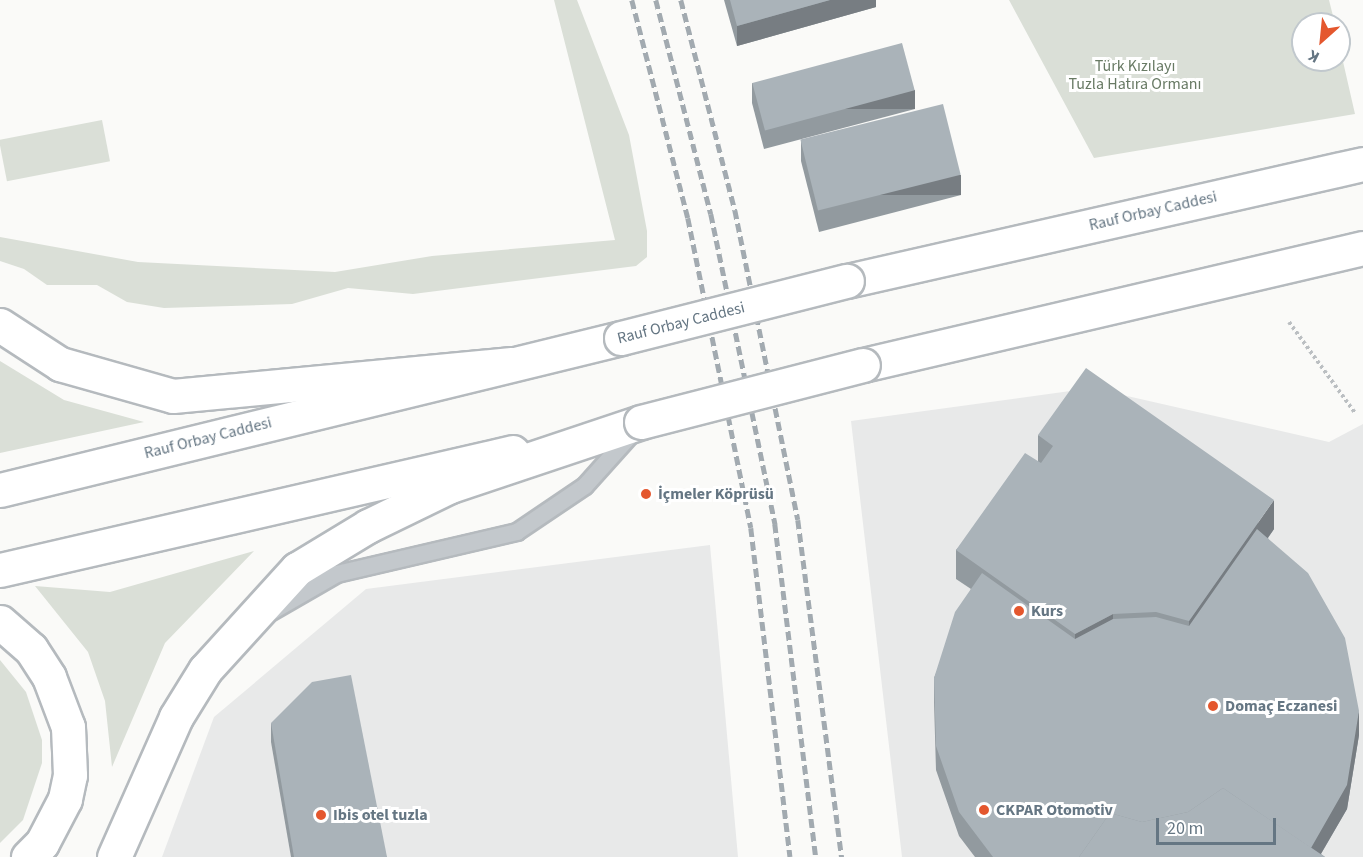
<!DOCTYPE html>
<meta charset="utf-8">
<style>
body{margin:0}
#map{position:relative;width:1363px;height:857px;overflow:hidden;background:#fafaf8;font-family:"Source Sans 3",sans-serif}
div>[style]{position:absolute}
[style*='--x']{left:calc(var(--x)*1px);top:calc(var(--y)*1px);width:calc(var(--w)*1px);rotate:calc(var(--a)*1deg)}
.built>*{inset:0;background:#e8e9e9}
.green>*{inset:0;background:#dadfd7;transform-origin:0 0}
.path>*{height:4px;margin-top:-2px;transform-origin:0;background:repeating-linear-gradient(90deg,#bbbfc2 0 3px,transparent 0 6px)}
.roads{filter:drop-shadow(2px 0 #b5babe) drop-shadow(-2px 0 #b5babe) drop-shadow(0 2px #b5babe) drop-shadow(0 -2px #b5babe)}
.service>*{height:16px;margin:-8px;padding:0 8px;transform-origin:8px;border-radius:8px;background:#c3c8cc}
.primary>*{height:33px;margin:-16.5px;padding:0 16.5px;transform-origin:16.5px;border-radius:16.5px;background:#fff}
.trunk>*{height:33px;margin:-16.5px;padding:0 16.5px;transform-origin:16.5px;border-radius:16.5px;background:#fff}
.rail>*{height:4.5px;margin-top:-2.25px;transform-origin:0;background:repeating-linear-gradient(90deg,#a2aab0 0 9px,transparent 0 13.5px)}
.bridges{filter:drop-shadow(2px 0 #b5babe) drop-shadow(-2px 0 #b5babe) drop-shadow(0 2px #b5babe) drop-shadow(0 -2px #b5babe)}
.primary-bridge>*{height:33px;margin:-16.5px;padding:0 16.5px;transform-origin:16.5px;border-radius:16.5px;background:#fff}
.wall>*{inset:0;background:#929a9f}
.shaded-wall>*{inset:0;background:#777d82;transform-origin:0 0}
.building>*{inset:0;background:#aab3b9;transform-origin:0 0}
.dots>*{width:16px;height:16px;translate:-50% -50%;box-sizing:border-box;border:3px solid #fff;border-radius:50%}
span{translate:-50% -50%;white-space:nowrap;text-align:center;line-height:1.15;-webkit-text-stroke:6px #fff;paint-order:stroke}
.park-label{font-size:16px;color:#687a64}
.street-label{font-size:16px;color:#657683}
.poi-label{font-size:16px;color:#657683;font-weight:700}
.left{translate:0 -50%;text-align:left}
.north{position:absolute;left:1291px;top:12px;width:60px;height:60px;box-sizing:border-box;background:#fff;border:2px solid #c1c8cd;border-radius:50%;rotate:207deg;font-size:16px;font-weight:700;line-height:24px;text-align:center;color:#657683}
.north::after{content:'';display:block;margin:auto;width:21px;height:27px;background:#e4572e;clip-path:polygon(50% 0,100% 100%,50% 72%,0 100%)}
.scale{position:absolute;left:1156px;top:818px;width:120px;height:27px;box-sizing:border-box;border:3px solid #657683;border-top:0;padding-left:8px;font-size:18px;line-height:21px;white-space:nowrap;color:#657683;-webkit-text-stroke:4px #fff;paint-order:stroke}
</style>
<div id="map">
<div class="built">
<i style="clip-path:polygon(1092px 388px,1329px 442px,1363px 424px,1363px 857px,902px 857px,851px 421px)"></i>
<i style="clip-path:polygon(710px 545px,738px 857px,162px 857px,214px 717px,366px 589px)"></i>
</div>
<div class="green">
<i style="clip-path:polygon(554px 0,577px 0,629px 135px,647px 231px,647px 257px,636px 266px,413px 294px,348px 288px,292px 304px,164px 308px,127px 302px,97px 285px,47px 285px,24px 269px,0 261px,0 237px,138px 262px,335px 272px,432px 256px,615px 240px)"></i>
<i style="clip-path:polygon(1009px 0,1329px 0,1335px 24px,1303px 24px,1303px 60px,1339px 60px,1339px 44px,1355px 114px,1094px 158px)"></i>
<i style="left:102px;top:120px;width:42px;height:105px;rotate:79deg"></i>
<i style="clip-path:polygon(0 361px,64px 400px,144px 422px,0 453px)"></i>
<i style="clip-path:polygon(254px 551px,165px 643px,112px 767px,105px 701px,88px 652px,35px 586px,110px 592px)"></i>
<i style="clip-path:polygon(0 660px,26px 692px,42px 740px,42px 763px,23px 820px,0 843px)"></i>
</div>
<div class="path">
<i style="--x:1289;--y:322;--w:112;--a:54"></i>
</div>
<div class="roads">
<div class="service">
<i style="--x:271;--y:612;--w:76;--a:-29.9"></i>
<i style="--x:337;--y:574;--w:185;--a:-13.1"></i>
<i style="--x:517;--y:532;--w:82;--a:-34.1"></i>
<i style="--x:585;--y:486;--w:75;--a:-48.2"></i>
</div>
<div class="primary">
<i style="--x:847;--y:281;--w:529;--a:-12.78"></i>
<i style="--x:863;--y:365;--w:514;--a:-13.17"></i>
<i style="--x:0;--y:490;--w:639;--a:-13.75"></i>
<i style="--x:0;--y:570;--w:526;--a:-12.95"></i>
</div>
<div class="trunk">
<i style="--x:0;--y:325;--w:72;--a:33"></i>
<i style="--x:60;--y:364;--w:117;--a:15.8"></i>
<i style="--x:173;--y:396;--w:340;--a:-5.4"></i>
<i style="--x:0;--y:622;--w:41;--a:41.1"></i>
<i style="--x:31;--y:649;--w:33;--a:57"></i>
<i style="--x:49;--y:677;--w:53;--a:69.2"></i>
<i style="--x:68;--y:727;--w:48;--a:87.6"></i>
<i style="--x:70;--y:775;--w:25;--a:102"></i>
<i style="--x:65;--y:799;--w:50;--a:117.6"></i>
<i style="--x:42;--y:843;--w:20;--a:135"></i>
<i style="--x:114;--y:857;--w:153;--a:-66.1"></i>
<i style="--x:176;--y:717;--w:55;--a:-58.3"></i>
<i style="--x:205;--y:670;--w:137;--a:-47.7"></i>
<i style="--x:297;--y:569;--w:83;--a:-31.2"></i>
<i style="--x:368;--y:526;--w:91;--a:-26"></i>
<i style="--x:450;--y:486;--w:201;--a:-18.5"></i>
</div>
</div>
<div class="rail">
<i style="--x:632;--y:0;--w:225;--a:75.6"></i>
<i style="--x:688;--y:218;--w:316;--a:78.5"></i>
<i style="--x:751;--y:528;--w:331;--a:83.2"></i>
<i style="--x:656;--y:0;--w:221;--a:75.6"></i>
<i style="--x:711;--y:214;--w:317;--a:78.3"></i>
<i style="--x:775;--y:524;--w:336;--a:83"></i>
<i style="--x:681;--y:0;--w:217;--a:75.6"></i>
<i style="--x:735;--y:210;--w:316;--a:78.5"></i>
<i style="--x:798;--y:520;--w:340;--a:82.6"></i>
</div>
<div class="bridges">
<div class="primary-bridge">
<i style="--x:621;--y:338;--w:233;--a:-14.2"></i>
<i style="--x:641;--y:422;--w:229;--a:-14.4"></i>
</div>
</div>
<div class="wall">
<i style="clip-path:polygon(724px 0,876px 0,876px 7px,737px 46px)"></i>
<i style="clip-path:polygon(752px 83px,915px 109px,764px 149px,752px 103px)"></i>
<i style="clip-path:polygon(801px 141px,961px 195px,819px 232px,801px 161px)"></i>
<i style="clip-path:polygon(1038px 435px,1274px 529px,1268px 538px,1359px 735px,1347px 809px,1321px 854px,1325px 857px,975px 857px,959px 836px,936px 770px,934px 702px,934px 678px,971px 589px,956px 579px,956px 550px,1038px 462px)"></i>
<i style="clip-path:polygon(271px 723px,387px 857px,291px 857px,271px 742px)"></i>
</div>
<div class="shaded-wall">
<i style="clip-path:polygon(830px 0,876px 0,876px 7px,737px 46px,737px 26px)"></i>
<i style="left:915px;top:90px;width:19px;height:156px;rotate:90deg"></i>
<i style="left:961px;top:175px;width:20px;height:147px;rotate:90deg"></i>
<i style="clip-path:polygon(1274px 500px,1274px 529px,1189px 650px,1189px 621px)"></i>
<i style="clip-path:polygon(1113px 614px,1113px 643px,1075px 663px,1075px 634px)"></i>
<i style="clip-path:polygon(1359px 711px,1359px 735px,1347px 809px,1319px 857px,1309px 852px)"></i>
</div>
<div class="building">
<i style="clip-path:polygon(730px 0,830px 0,737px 26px)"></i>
<i style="left:902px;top:43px;width:49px;height:155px;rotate:75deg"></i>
<i style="left:943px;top:104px;width:73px;height:147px;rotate:76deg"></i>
<i style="clip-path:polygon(1086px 368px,1274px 500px,1189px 621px,1156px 612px,1113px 614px,1075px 634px,956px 550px,1025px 453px,1041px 463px,1053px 446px,1038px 435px)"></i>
<i style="clip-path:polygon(1257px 529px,1308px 573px,1345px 638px,1359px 711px,1347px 785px,1311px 848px,1223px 788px,1188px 812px,1142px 822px,1110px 813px,1079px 857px,993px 857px,959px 812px,936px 746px,934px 678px,955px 612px,982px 573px,1075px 639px,1113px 619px,1156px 617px,1189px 626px)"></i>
<i style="clip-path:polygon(351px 675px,387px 857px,294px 857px,271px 723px,312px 682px)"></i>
<i style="clip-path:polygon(1223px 788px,1325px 857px,1079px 857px,1110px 813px,1142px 822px,1188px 812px)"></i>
</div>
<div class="dots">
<i style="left:646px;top:494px;background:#e4572e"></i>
<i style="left:1019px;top:611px;background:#e4572e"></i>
<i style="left:1213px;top:706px;background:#e4572e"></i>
<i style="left:984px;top:810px;background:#e4572e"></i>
<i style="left:321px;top:815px;background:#e4572e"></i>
</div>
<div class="park-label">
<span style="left:1135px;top:75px">Türk Kızılayı<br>Tuzla Hatıra Ormanı</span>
</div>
<div class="street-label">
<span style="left:1153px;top:211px;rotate:-13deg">Rauf Orbay Caddesi</span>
<span style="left:681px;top:323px;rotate:-14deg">Rauf Orbay Caddesi</span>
<span style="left:208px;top:438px;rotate:-14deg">Rauf Orbay Caddesi</span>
</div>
<div class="poi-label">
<span class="left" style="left:658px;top:494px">İçmeler Köprüsü</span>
<span class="left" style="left:1031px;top:611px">Kurs</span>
<span class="left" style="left:1225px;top:706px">Domaç Eczanesi</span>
<span class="left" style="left:996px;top:810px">CKPAR Otomotiv</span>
<span class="left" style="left:333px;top:815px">Ibis otel tuzla</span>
</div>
<div class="north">K</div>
<div class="scale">20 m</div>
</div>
